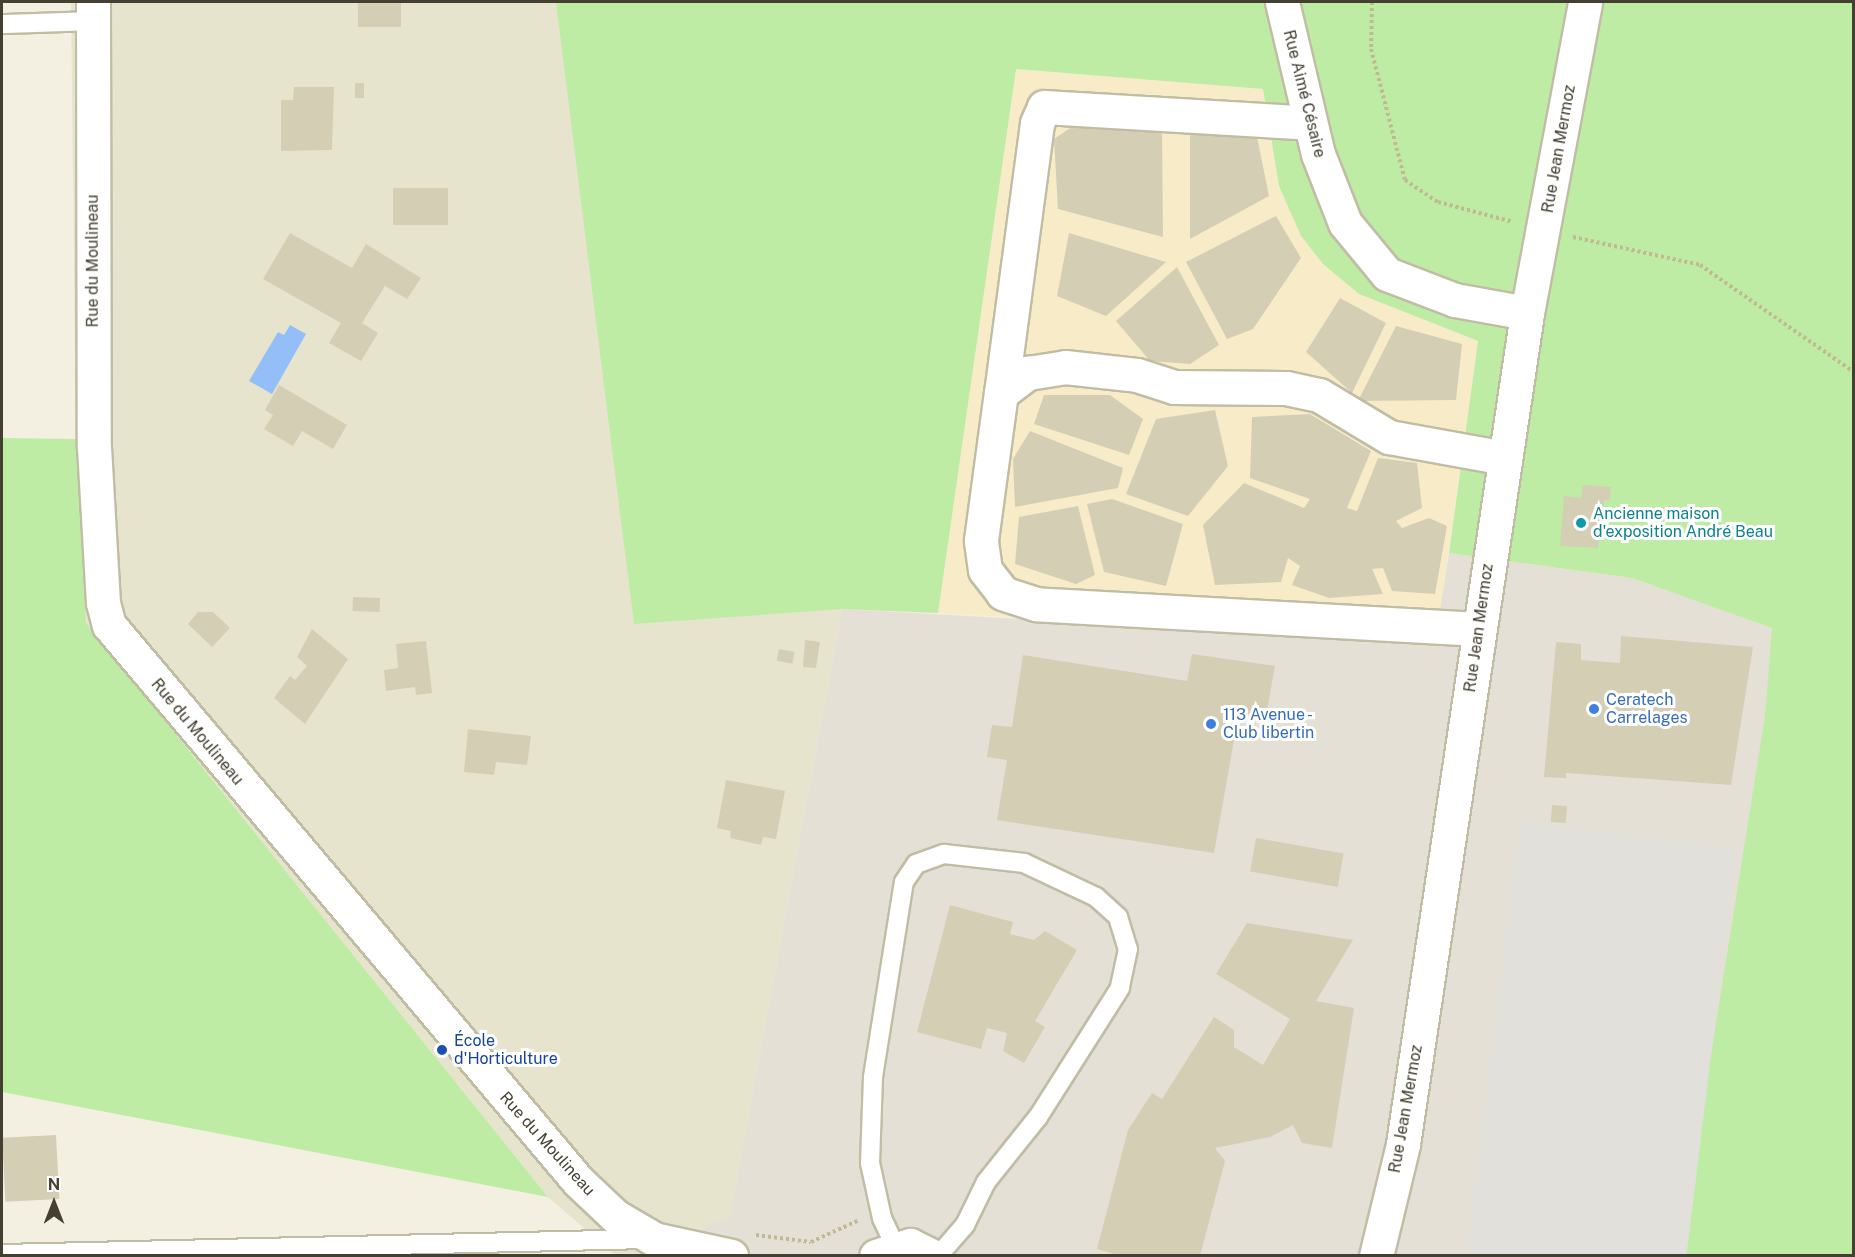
<!DOCTYPE html>
<meta charset="utf-8">
<style>
body{margin:0}
#map{position:relative;width:1855px;height:1257px;overflow:hidden;background:#f3f0e1;font-family:"Public Sans",sans-serif}
div>[style]{position:absolute}
[style*='--x']{left:calc(var(--x)*1px);top:calc(var(--y)*1px);width:calc(var(--w)*1px);rotate:calc(var(--a)*1deg)}
.residential>*{inset:0;background:#e7e4ce}
.commercial>*{inset:0;background:#f8ecc8}
.industrial>*{inset:0;background:#e4e0d6}
.green>*{inset:0;background:#bfeca4}
.parking>*{inset:0;background:#e2e0da;transform-origin:0 0}
.water>*{inset:0;background:#94bef8}
.building>*{inset:0;background:#d4ceb5;transform-origin:0 0}
.path>*{height:4px;margin-top:-2px;transform-origin:0;background:repeating-linear-gradient(90deg,#c2b992 0 3px,transparent 0 6px)}
.roads{filter:drop-shadow(2px 0 #c1bda5) drop-shadow(-2px 0 #c1bda5) drop-shadow(0 2px #c1bda5) drop-shadow(0 -2px #c1bda5)}
.service>*{height:18px;margin:-9px;padding:0 9px;transform-origin:9px;border-radius:9px;background:#fff}
.minor>*{height:33px;margin:-16.5px;padding:0 16.5px;transform-origin:16.5px;border-radius:16.5px;background:#fff}
.tertiary>*{height:33px;margin:-16.5px;padding:0 16.5px;transform-origin:16.5px;border-radius:16.5px;background:#fff}
.dots>*{width:16px;height:16px;translate:-50% -50%;box-sizing:border-box;border:3px solid #fff;border-radius:50%}
span{translate:-50% -50%;white-space:nowrap;text-align:center;line-height:1.15;-webkit-text-stroke:6px #fff;paint-order:stroke}
.street-label{font-size:16px;color:#444031}
.culture-label{font-size:16px;color:#0d838f}
.left{translate:0 -50%;text-align:left}
.shop-label{font-size:16px;color:#366cbe}
.transit-label{font-size:16px;color:#164399}
.frame{position:absolute;inset:0;border:3px solid #444031;pointer-events:none}
.north{position:absolute;left:24px;top:1173px;width:60px;height:60px;-webkit-text-stroke:4px #fff;paint-order:stroke;rotate:0deg;font-size:16px;font-weight:700;line-height:24px;text-align:center;color:#444031}
.north::after{content:'';display:block;margin:auto;width:21px;height:27px;background:#444031;clip-path:polygon(50% 0,100% 100%,50% 72%,0 100%)}
</style>
<div id="map">
<div class="residential">
<i style="clip-path:polygon(71px 2px,1240px 2px,1016px 69px,938px 613px,842px 609px,730px 1217px,642px 1255px,615px 1255px,548px 1197px,86px 623px,76px 439px)"></i>
</div>
<div class="commercial">
<i style="clip-path:polygon(1016px 69px,1263px 89px,1279px 186px,1301px 235px,1323px 264px,1359px 294px,1478px 341px,1436px 642px,938px 613px)"></i>
</div>
<div class="industrial">
<i style="clip-path:polygon(1449px 553px,1632px 578px,1772px 627px,1853px 1255px,642px 1256px,730px 1216px,842px 609px,1435px 642px)"></i>
</div>
<div class="green">
<i style="clip-path:polygon(556px 2px,1853px 2px,1853px 1255px,1679px 1255px,1765px 716px,1772px 628px,1632px 578px,1449px 553px,1478px 341px,1359px 294px,1323px 264px,1301px 236px,1279px 186px,1263px 89px,1016px 69px,938px 613px,842px 609px,634px 624px)"></i>
<i style="clip-path:polygon(2px 438px,76px 439px,86px 623px,548px 1197px,2px 1092px)"></i>
</div>
<div class="parking">
<i style="left:1520px;top:822px;width:218px;height:438px;rotate:7deg"></i>
</div>
<div class="water">
<i style="clip-path:polygon(290px 325px,306px 334px,272px 394px,249px 381px,278px 332px,284px 335px)"></i>
</div>
<div class="building">
<i style="left:358px;top:2px;width:43px;height:25px"></i>
<i style="left:355px;top:83px;width:9px;height:15px"></i>
<i style="clip-path:polygon(294px 87px,334px 87px,332px 150px,281px 151px,281px 100px,293px 100px)"></i>
<i style="clip-path:polygon(1082px 120px,1162px 128px,1163px 237px,1058px 209px,1054px 139px)"></i>
<i style="clip-path:polygon(1190px 130px,1257px 137px,1269px 196px,1190px 239px)"></i>
<i style="left:393px;top:188px;width:55px;height:37px"></i>
<i style="clip-path:polygon(1276px 216px,1301px 258px,1253px 329px,1227px 339px,1186px 262px)"></i>
<i style="clip-path:polygon(290px 233px,352px 268px,366px 244px,421px 278px,407px 299px,385px 286px,362px 323px,378px 333px,361px 361px,329px 343px,341px 323px,263px 279px)"></i>
<i style="clip-path:polygon(1069px 233px,1166px 262px,1106px 316px,1057px 296px)"></i>
<i style="clip-path:polygon(1177px 267px,1219px 345px,1190px 364px,1150px 361px,1116px 321px)"></i>
<i style="clip-path:polygon(1340px 298px,1386px 323px,1352px 393px,1306px 352px)"></i>
<i style="clip-path:polygon(1396px 326px,1462px 344px,1456px 400px,1358px 401px)"></i>
<i style="clip-path:polygon(279px 385px,347px 425px,333px 449px,302px 431px,293px 446px,264px 429px,273px 415px,265px 410px)"></i>
<i style="clip-path:polygon(1044px 395px,1110px 395px,1143px 419px,1129px 455px,1034px 424px)"></i>
<i style="clip-path:polygon(1215px 410px,1228px 466px,1188px 516px,1126px 494px,1156px 419px)"></i>
<i style="clip-path:polygon(1310px 414px,1371px 451px,1347px 508px,1357px 511px,1378px 458px,1417px 463px,1422px 508px,1396px 521px,1402px 528px,1429px 518px,1447px 526px,1435px 594px,1392px 591px,1383px 568px,1372px 569px,1383px 594px,1329px 598px,1292px 585px,1300px 566px,1288px 558px,1281px 582px,1215px 585px,1203px 525px,1244px 483px,1304px 508px,1310px 499px,1250px 478px,1252px 417px)"></i>
<i style="clip-path:polygon(1030px 431px,1123px 468px,1118px 488px,1015px 507px,1013px 459px)"></i>
<i style="clip-path:polygon(1583px 485px,1611px 487px,1610px 500px,1604px 500px,1598px 548px,1560px 546px,1564px 496px,1581px 498px)"></i>
<i style="clip-path:polygon(1112px 499px,1183px 524px,1166px 586px,1104px 572px,1087px 504px)"></i>
<i style="clip-path:polygon(1078px 506px,1095px 575px,1076px 584px,1015px 564px,1019px 517px)"></i>
<i style="left:353px;top:597px;width:27px;height:14px;rotate:2deg"></i>
<i style="clip-path:polygon(198px 612px,213px 612px,230px 628px,212px 647px,188px 624px)"></i>
<i style="clip-path:polygon(312px 629px,348px 659px,305px 724px,274px 698px,290px 676px,295px 680px,307px 666px,297px 657px)"></i>
<i style="clip-path:polygon(1621px 636px,1753px 647px,1731px 785px,1566px 773px,1566px 778px,1544px 777px,1556px 642px,1581px 644px,1581px 660px,1620px 663px)"></i>
<i style="clip-path:polygon(805px 640px,820px 642px,816px 668px,803px 667px)"></i>
<i style="clip-path:polygon(426px 641px,432px 693px,416px 695px,415px 687px,386px 691px,384px 670px,398px 668px,396px 644px)"></i>
<i style="left:779px;top:649px;width:16px;height:12px;rotate:11deg"></i>
<i style="clip-path:polygon(1192px 654px,1275px 666px,1266px 716px,1239px 712px,1214px 853px,997px 820px,1007px 760px,987px 757px,992px 725px,1012px 727px,1023px 655px,1187px 681px)"></i>
<i style="clip-path:polygon(468px 729px,531px 736px,527px 765px,496px 762px,494px 775px,464px 772px)"></i>
<i style="clip-path:polygon(726px 780px,785px 791px,776px 839px,763px 837px,761px 845px,730px 838px,731px 831px,717px 828px)"></i>
<i style="left:1552px;top:805px;width:15px;height:17px;rotate:4deg"></i>
<i style="left:1256px;top:838px;width:89px;height:34px;rotate:10deg"></i>
<i style="clip-path:polygon(950px 905px,1013px 922px,1010px 934px,1034px 940px,1045px 931px,1077px 950px,1035px 1021px,1045px 1027px,1024px 1063px,1003px 1051px,1007px 1033px,987px 1028px,981px 1049px,917px 1032px)"></i>
<i style="clip-path:polygon(1247px 923px,1353px 940px,1316px 1001px,1354px 1008px,1332px 1148px,1302px 1143px,1293px 1125px,1270px 1137px,1215px 1148px,1225px 1161px,1200px 1256px,1121px 1256px,1097px 1249px,1128px 1130px,1152px 1093px,1162px 1099px,1214px 1017px,1234px 1030px,1234px 1047px,1263px 1065px,1290px 1019px,1216px 974px)"></i>
<i style="left:56px;top:1135px;width:64px;height:54px;rotate:87deg"></i>
</div>
<div class="path">
<i style="--x:1372;--y:2;--w:47;--a:91.2"></i>
<i style="--x:1371;--y:49;--w:135;--a:75.5"></i>
<i style="--x:1405;--y:180;--w:40;--a:34"></i>
<i style="--x:1438;--y:202;--w:78;--a:14.9"></i>
<i style="--x:1573;--y:237;--w:130;--a:12.4"></i>
<i style="--x:1700;--y:265;--w:188;--a:34.8"></i>
<i style="--x:756;--y:1235;--w:55;--a:7.3"></i>
<i style="--x:811;--y:1242;--w:51;--a:-24.5"></i>
</div>
<div class="roads">
<div class="service">
<i style="--x:2;--y:24;--w:91;--a:-1.9"></i>
<i style="--x:895;--y:1246;--w:31;--a:-115"></i>
<i style="--x:882;--y:1218;--w:56;--a:-102.3"></i>
<i style="--x:870;--y:1163;--w:86;--a:-88"></i>
<i style="--x:873;--y:1077;--w:197;--a:-81"></i>
<i style="--x:904;--y:882;--w:22;--a:-56"></i>
<i style="--x:916;--y:864;--w:30;--a:-20"></i>
<i style="--x:944;--y:854;--w:81;--a:6.4"></i>
<i style="--x:1024;--y:863;--w:80;--a:25.3"></i>
<i style="--x:1096;--y:897;--w:30;--a:42"></i>
<i style="--x:1118;--y:917;--w:34;--a:73"></i>
<i style="--x:1128;--y:949;--w:40;--a:102"></i>
<i style="--x:1120;--y:988;--w:153;--a:122.4"></i>
<i style="--x:1038;--y:1117;--w:83;--a:128.7"></i>
<i style="--x:986;--y:1182;--w:48;--a:116"></i>
<i style="--x:965;--y:1225;--w:41;--a:131.1"></i>
<i style="--x:2;--y:1254;--w:644;--a:-1.33"></i>
</div>
<div class="minor">
<i style="--x:93;--y:2;--w:445;--a:89.9"></i>
<i style="--x:94;--y:447;--w:156;--a:86.7"></i>
<i style="--x:103;--y:603;--w:23;--a:75"></i>
<i style="--x:109;--y:625;--w:727;--a:49.85"></i>
<i style="--x:578;--y:1181;--w:51;--a:43.4"></i>
<i style="--x:615;--y:1216;--w:45;--a:30.5"></i>
<i style="--x:654;--y:1239;--w:79;--a:12.4"></i>
<i style="--x:1282;--y:2;--w:156;--a:76.7"></i>
<i style="--x:1318;--y:154;--w:74;--a:68.6"></i>
<i style="--x:1345;--y:223;--w:66;--a:50.5"></i>
<i style="--x:1387;--y:274;--w:73;--a:20.9"></i>
<i style="--x:1455;--y:300;--w:73;--a:10.2"></i>
<i style="--x:1001;--y:393;--w:272;--a:-82.4"></i>
<i style="--x:1037;--y:123;--w:17;--a:-66"></i>
<i style="--x:1044;--y:107;--w:266;--a:3.4"></i>
<i style="--x:1479;--y:629;--w:444;--a:-176.8"></i>
<i style="--x:1036;--y:604;--w:35;--a:-162"></i>
<i style="--x:1003;--y:593;--w:29;--a:-128"></i>
<i style="--x:985;--y:570;--w:30;--a:-98"></i>
<i style="--x:981;--y:540;--w:148;--a:-82.3"></i>
<i style="--x:1001;--y:393;--w:34;--a:-37"></i>
<i style="--x:1028;--y:373;--w:37;--a:-9"></i>
<i style="--x:1065;--y:367;--w:72;--a:6.3"></i>
<i style="--x:1137;--y:375;--w:39;--a:18"></i>
<i style="--x:1174;--y:387;--w:112;--a:0.5"></i>
<i style="--x:1286;--y:388;--w:34;--a:12"></i>
<i style="--x:1319;--y:395;--w:82;--a:31"></i>
<i style="--x:1389;--y:437;--w:118;--a:10.3"></i>
<i style="--x:876;--y:1256;--w:36;--a:-18"></i>
<i style="--x:910;--y:1245;--w:25;--a:26"></i>
</div>
<div class="tertiary">
<i style="--x:1376;--y:1256;--w:115;--a:-76.4"></i>
<i style="--x:1403;--y:1144;--w:840;--a:-81.51"></i>
<i style="--x:1527;--y:313;--w:316;--a:-79.4"></i>
</div>
</div>
<div class="dots">
<i style="left:1581px;top:523px;background:#0f9aa8"></i>
<i style="left:1594px;top:709px;background:#3f7fe0"></i>
<i style="left:1211px;top:724px;background:#3f7fe0"></i>
<i style="left:442px;top:1050px;background:#1a4fb4"></i>
</div>
<div class="street-label">
<span style="left:1304px;top:94px;rotate:76deg">Rue Aimé Césaire</span>
<span style="left:1559px;top:149px;rotate:-80deg">Rue Jean Mermoz</span>
<span style="left:93px;top:261px;rotate:-90deg">Rue du Moulineau</span>
<span style="left:1479px;top:628px;rotate:-82deg">Rue Jean Mermoz</span>
<span style="left:197px;top:732px;rotate:50deg">Rue du Moulineau</span>
<span style="left:1406px;top:1109px;rotate:-80deg">Rue Jean Mermoz</span>
<span style="left:547px;top:1144px;rotate:48deg">Rue du Moulineau</span>
</div>
<div class="culture-label">
<span class="left" style="left:1593px;top:523px">Ancienne maison<br>d'exposition André Beau</span>
</div>
<div class="shop-label">
<span class="left" style="left:1606px;top:709px">Ceratech<br>Carrelages</span>
<span class="left" style="left:1223px;top:724px">113 Avenue -<br>Club libertin</span>
</div>
<div class="transit-label">
<span class="left" style="left:454px;top:1050px">École<br>d'Horticulture</span>
</div>
<div class="frame"></div>
<div class="north">N</div>
</div>
